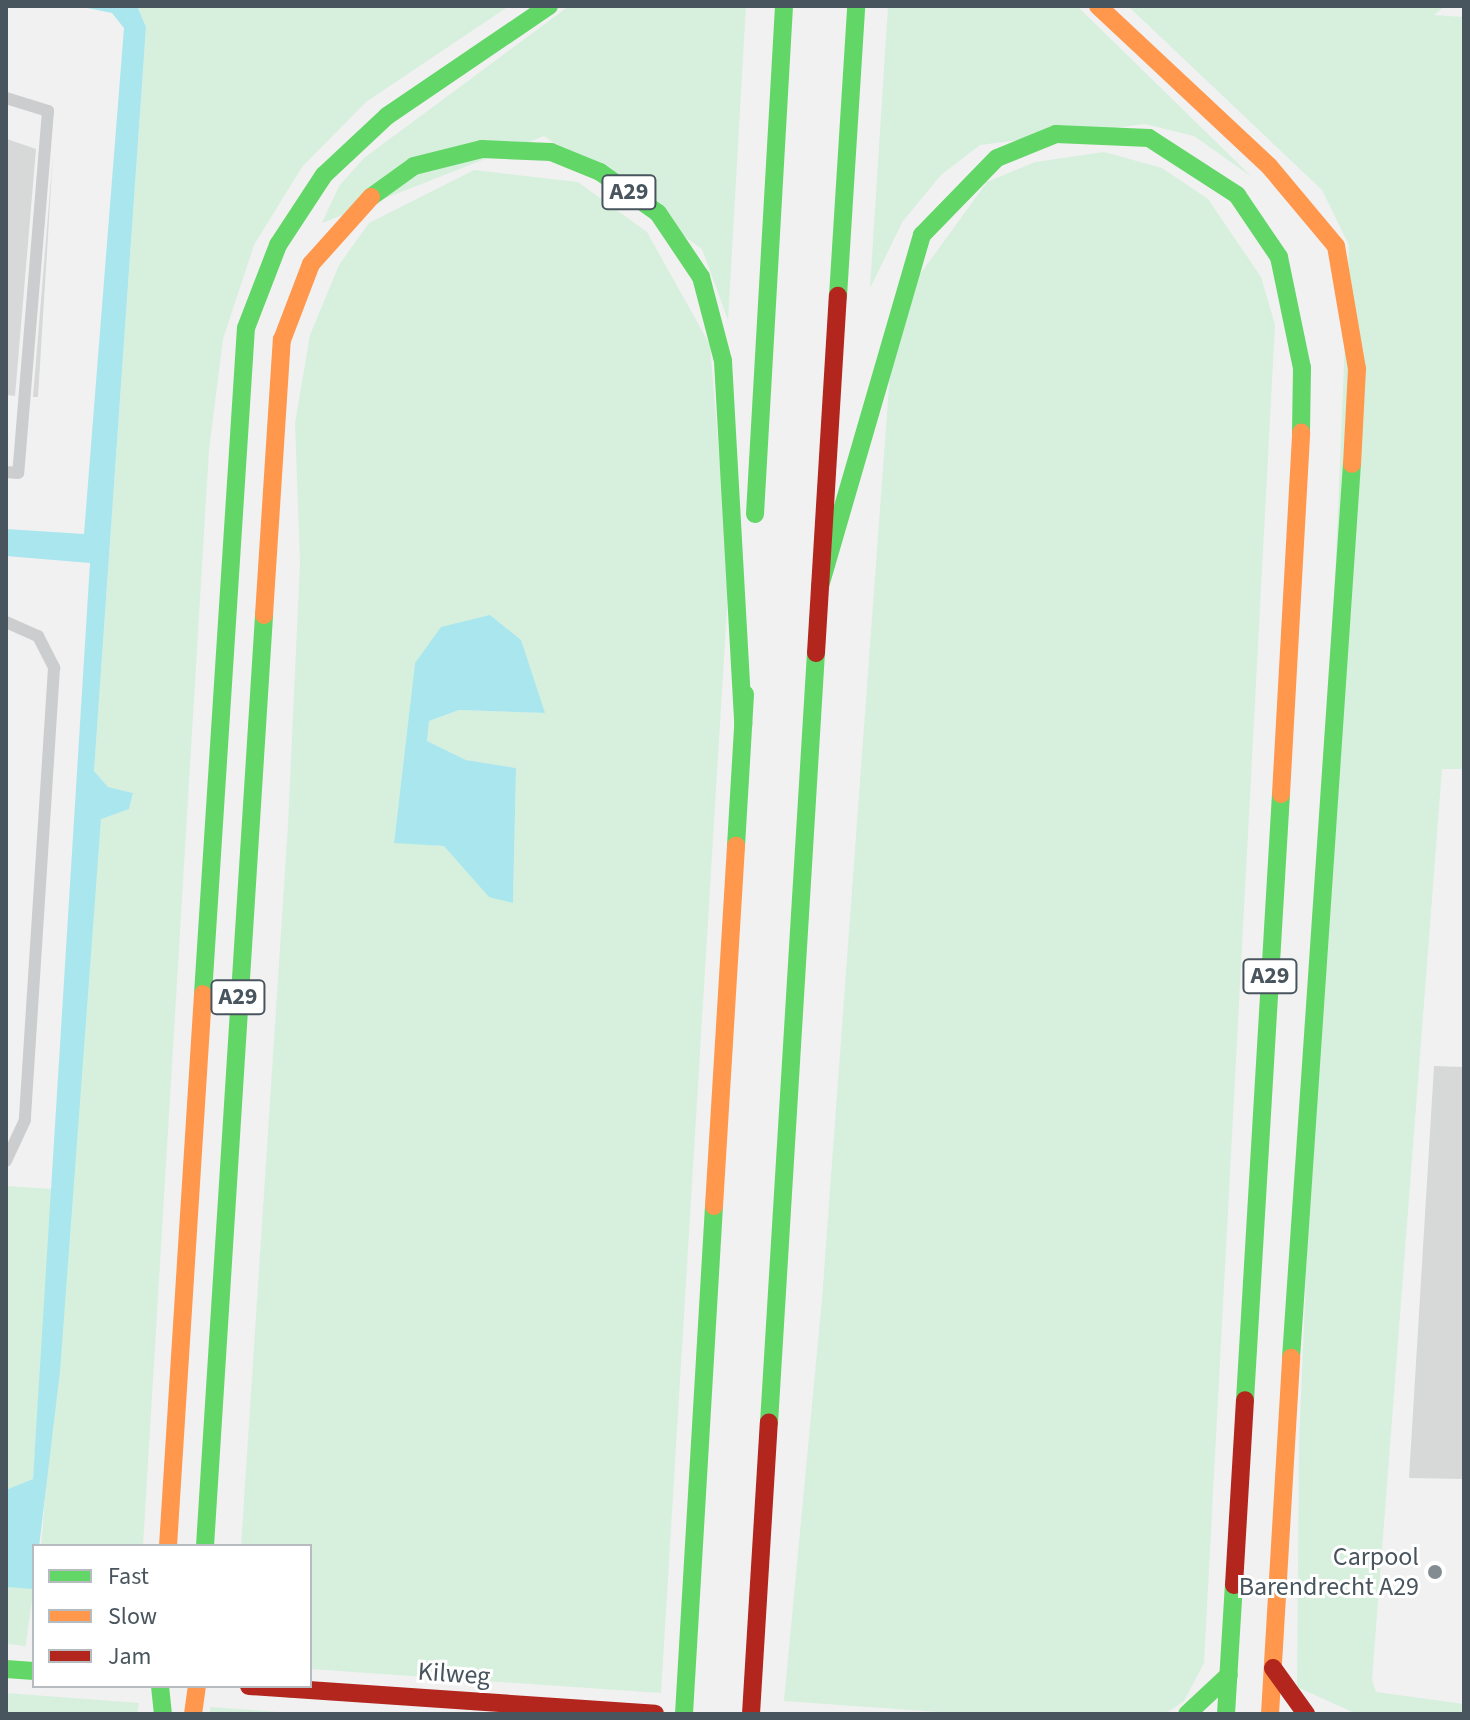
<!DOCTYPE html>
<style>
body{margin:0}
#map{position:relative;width:1470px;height:1720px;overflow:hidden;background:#f1f1f1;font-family:"Source Sans 3",sans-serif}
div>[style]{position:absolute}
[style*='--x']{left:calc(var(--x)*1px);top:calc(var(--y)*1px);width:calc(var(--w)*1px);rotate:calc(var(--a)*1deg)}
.green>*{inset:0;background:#d6f0dd;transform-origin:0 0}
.water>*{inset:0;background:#aae6ee}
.building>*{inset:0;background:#d7d9d9}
.lane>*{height:12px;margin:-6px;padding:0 6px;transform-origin:6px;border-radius:6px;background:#cbcdcf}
.fast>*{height:18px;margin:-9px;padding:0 9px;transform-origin:9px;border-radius:9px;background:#63d668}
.slow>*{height:18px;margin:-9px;padding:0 9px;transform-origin:9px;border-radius:9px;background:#ff974d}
.jam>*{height:18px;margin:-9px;padding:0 9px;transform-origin:9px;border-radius:9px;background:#b3261e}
.dots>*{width:22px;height:22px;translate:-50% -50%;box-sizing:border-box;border:4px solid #fff;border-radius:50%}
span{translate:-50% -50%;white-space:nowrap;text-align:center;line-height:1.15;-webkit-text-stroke:6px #fff;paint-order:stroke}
.shield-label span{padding:2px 6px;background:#fff;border:2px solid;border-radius:6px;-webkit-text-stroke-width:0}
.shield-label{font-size:24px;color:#48555e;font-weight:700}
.poi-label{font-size:26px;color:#48555e}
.right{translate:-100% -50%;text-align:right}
.street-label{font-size:26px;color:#48555e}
.frame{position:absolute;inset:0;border:8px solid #48555e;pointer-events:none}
.legend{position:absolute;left:32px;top:1544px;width:280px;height:144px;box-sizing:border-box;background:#fff;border:2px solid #b6bbbf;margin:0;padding:10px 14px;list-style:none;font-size:24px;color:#48555e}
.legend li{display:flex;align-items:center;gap:16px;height:40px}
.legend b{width:40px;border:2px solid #b6bbbf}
</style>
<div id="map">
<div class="green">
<i style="clip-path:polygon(137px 6px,509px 6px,366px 102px,302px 167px,254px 245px,223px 339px,209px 450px,143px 1546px,41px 1546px,101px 818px,129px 809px,133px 793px,108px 787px,94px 771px,146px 27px)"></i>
<i style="clip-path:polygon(569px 6px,746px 6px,728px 320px,702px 249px,544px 136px,322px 223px,339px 186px,364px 158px)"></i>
<i style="clip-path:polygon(888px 6px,1077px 6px,1252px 177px,1194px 136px,1145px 124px,980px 145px,941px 175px,903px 221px,870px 288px)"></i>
<i style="clip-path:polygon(1128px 6px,1445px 6px,1434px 15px,1464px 17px,1464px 769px,1442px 769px,1372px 1680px,1376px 1692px,1464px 1704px,1464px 1714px,1357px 1714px,1297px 1687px,1299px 1443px,1349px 245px,1322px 190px)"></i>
<i style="clip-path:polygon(1104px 152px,1162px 168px,1208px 199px,1261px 277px,1275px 325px,1204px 1663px,1184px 1701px,1165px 1714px,967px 1714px,784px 1701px,822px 1299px,891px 359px,910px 288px,987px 182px,1035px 162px)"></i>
<i style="clip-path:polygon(evenodd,474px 170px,578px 182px,647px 232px,710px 345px,729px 576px,661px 1693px,310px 1669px,310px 1546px,241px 1546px,288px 825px,300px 563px,295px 423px,310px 335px,339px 265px,369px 223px,474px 170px,415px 663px,545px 713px,459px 710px,429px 721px,427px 741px,466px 760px,516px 768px,513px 903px,444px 846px,394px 842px,415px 663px)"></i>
<i style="clip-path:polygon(6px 1186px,53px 1189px,33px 1479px,18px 1490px,6px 1490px)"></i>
<i style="left:6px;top:1584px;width:28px;height:59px;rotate:8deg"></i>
<i style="clip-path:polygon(6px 1693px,139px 1703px,137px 1714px,6px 1714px)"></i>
<i style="clip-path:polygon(210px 1707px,307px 1714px,210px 1714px)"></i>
</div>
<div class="water">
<i style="clip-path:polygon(78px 6px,137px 6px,146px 27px,94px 771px,108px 787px,133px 793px,129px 809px,101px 819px,60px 1371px,34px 1589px,6px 1587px,6px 1490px,33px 1479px,90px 563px,6px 556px,6px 529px,84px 534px,124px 28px,112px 13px)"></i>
<i style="clip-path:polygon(490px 615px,521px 640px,545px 713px,459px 710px,429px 721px,427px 741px,466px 760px,516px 768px,513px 903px,489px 897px,444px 846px,394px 843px,415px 663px,441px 627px)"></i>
</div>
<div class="building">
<i style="clip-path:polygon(7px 139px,36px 149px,15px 396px,6px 395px)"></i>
<i style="clip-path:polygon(53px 155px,38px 397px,33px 397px)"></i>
<i style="clip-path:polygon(1434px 1066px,1464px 1067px,1464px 1479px,1409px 1478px)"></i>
</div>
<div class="lane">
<i style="--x:6;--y:98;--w:44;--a:17.2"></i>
<i style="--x:48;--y:111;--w:363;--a:94.7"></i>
<i style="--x:18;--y:473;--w:12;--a:-175"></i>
<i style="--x:6;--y:622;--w:35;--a:24"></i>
<i style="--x:38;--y:636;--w:36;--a:63"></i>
<i style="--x:54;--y:668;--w:453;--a:93.7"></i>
<i style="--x:25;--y:1120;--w:45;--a:114.9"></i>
</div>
<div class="fast">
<i style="--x:371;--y:197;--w:53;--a:-35.8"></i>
<i style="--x:414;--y:166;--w:70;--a:-14"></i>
<i style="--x:482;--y:149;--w:69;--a:2.5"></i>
<i style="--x:551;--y:152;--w:53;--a:22.2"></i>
<i style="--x:600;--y:172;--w:71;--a:35.3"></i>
<i style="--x:658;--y:213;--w:77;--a:56.1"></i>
<i style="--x:701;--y:277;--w:87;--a:75.3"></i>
<i style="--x:723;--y:361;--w:364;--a:86.8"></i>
<i style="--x:838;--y:296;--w:291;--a:-86.4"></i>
<i style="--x:755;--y:514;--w:509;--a:-86.73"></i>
<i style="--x:820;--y:586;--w:366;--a:-73.8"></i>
<i style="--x:922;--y:235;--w:107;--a:-45.8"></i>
<i style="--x:997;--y:158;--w:64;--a:-22.1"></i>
<i style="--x:1056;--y:134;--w:93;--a:2.5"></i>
<i style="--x:1149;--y:138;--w:105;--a:32.9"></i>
<i style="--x:1237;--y:195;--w:75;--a:55.9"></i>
<i style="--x:1279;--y:257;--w:113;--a:78.3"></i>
<i style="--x:1302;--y:368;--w:65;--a:90.9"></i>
<i style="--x:736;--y:846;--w:152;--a:-86.6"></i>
<i style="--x:203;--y:994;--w:667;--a:-86.31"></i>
<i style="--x:246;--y:328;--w:89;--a:-68.9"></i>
<i style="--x:278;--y:245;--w:84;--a:-56.7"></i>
<i style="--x:324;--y:175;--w:86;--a:-43.1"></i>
<i style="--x:387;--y:116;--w:196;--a:-34.2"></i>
<i style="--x:1291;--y:1358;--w:896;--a:-86.1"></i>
<i style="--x:1245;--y:1400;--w:607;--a:-86.6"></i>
<i style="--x:769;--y:1423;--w:771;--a:-86.51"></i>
<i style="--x:205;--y:1546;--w:933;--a:-86.37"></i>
<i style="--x:6;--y:1669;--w:28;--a:4"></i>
<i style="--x:160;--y:1686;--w:28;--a:84"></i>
<i style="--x:288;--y:1686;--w:4;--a:45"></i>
<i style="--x:684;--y:1714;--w:509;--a:-86.62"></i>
<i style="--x:1187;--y:1714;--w:57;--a:-42.9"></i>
<i style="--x:1226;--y:1714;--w:129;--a:-86.5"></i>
</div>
<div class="slow">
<i style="--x:1098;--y:6;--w:234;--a:43.1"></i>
<i style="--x:1269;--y:166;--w:104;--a:50.1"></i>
<i style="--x:1336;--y:246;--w:125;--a:80.3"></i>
<i style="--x:1357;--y:369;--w:95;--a:93"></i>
<i style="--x:264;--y:615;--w:276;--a:-86.3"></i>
<i style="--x:282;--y:340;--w:81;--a:-69.1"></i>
<i style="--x:311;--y:264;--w:90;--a:-48.2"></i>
<i style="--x:1281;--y:794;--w:362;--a:-86.8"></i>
<i style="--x:714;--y:1206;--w:361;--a:-86.5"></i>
<i style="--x:168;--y:1546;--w:553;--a:-86.37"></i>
<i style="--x:193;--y:1714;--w:28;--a:-82"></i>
<i style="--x:1270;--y:1714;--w:357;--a:-86.6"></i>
</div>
<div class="jam">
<i style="--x:816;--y:653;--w:358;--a:-86.5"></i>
<i style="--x:1234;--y:1585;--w:185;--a:-86.6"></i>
<i style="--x:1273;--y:1668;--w:57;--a:54.3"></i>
<i style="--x:249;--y:1686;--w:407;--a:3.9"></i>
<i style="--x:751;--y:1714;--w:292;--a:-86.5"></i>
</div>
<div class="dots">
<i style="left:1435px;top:1572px;background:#838c91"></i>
</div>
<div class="shield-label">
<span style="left:629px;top:192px">A29</span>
<span style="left:1270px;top:976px">A29</span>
<span style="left:238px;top:997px">A29</span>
</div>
<div class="poi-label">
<span class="right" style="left:1419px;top:1572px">Carpool<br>Barendrecht A29</span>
</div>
<div class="street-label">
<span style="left:454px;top:1674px;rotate:4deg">Kilweg</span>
</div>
<div class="frame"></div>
<ul class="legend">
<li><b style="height:10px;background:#63d668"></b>Fast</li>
<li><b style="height:10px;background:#ff974d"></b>Slow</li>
<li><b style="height:10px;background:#b3261e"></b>Jam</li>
</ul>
</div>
